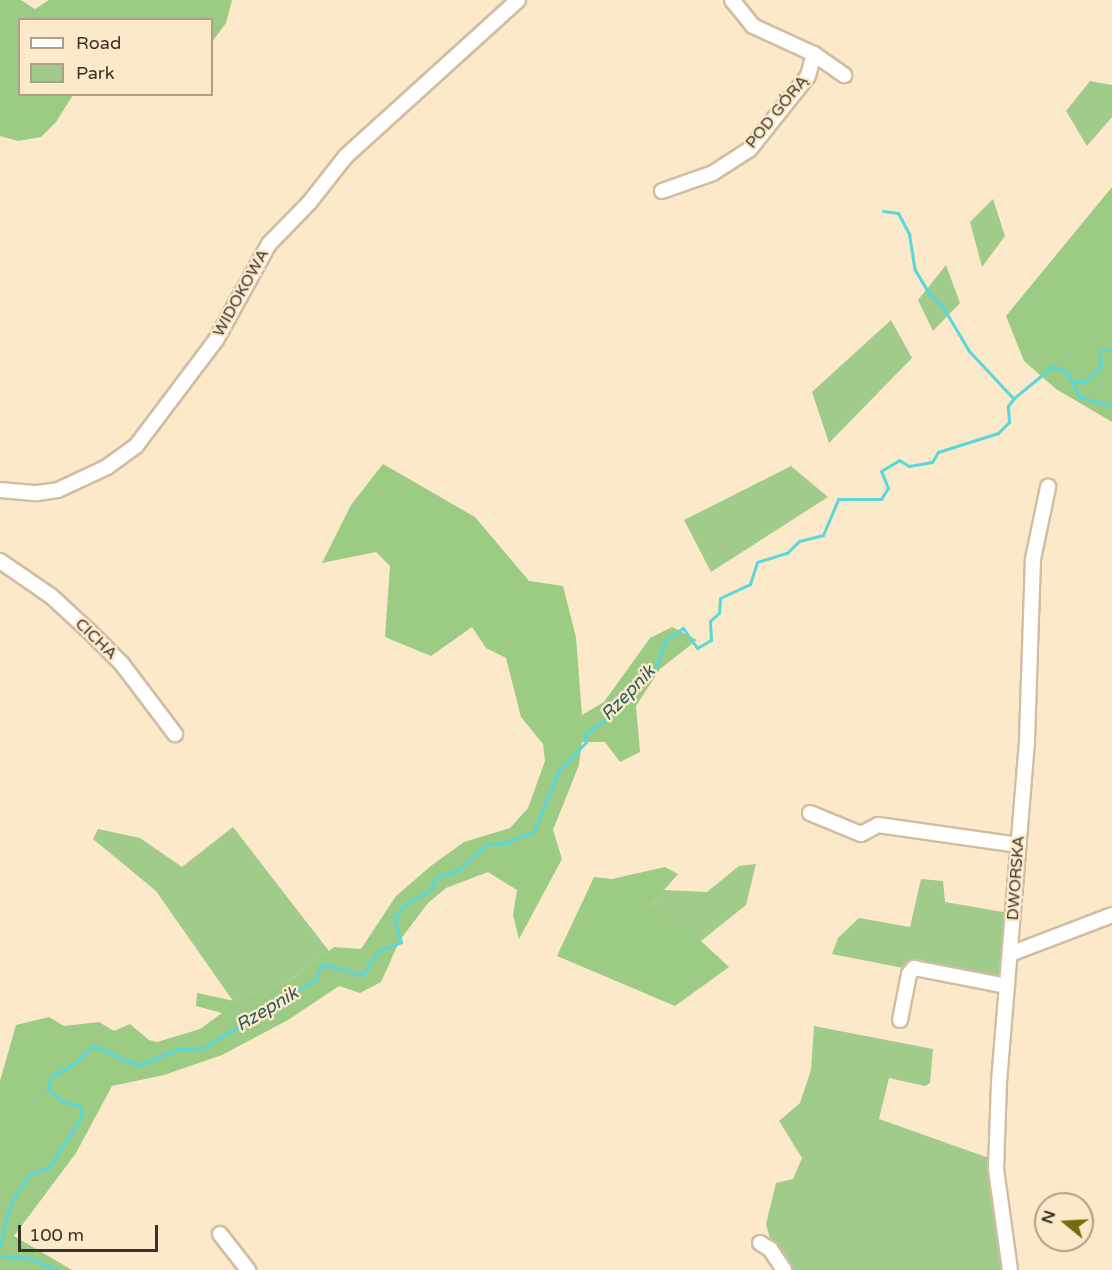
<!DOCTYPE html>
<meta charset="utf-8">
<style>
body{margin:0}
#map{position:relative;width:1112px;height:1270px;overflow:hidden;background:#fbe9ca;font-family:"Varela Round",sans-serif}
div>[style]{position:absolute}
[style*='--x']{left:calc(var(--x)*1px);top:calc(var(--y)*1px);width:calc(var(--w)*1px);rotate:calc(var(--a)*1deg)}
.green>*{inset:0;background:#a0cb8b}
.forest>*{inset:0;background:#9ccc84}
.stream>*{height:3px;margin:-1.5px;padding:0 1.5px;transform-origin:1.5px;border-radius:1.5px;background:#5ad7da}
.roads{filter:drop-shadow(2px 0 #d0bea0) drop-shadow(-2px 0 #d0bea0) drop-shadow(0 2px #d0bea0) drop-shadow(0 -2px #d0bea0)}
.minor>*{height:14px;margin:-7px;padding:0 7px;transform-origin:7px;border-radius:7px;background:#fff}
span{translate:-50% -50%;white-space:nowrap;text-align:center;line-height:1.15;-webkit-text-stroke:5px #fbe9ca;paint-order:stroke}
.street-label{font-size:16px;color:#393226}
.water-label{font-size:18px;color:#285c5d;font-style:italic}
.legend{position:absolute;left:18px;top:18px;width:195px;height:78px;box-sizing:border-box;background:#fbe9ca;border:2px solid #ada088;margin:0;padding:8px 10px;list-style:none;font-size:18px;color:#393226}
.legend li{display:flex;align-items:center;gap:12px;height:30px}
.legend b{width:30px;border:2px solid #ada088}
.north{position:absolute;left:1034px;top:1192px;width:60px;height:60px;box-sizing:border-box;background:#fbe9ca;border:2px solid #ada088;border-radius:50%;rotate:288deg;font-size:16px;font-weight:700;line-height:24px;text-align:center;color:#393226}
.north::after{content:'';display:block;margin:auto;width:21px;height:27px;background:#736d0c;clip-path:polygon(50% 0,100% 100%,50% 72%,0 100%)}
.scale{position:absolute;left:18px;top:1225px;width:140px;height:27px;box-sizing:border-box;border:3px solid #393226;border-top:0;padding-left:8px;font-size:18px;line-height:21px;white-space:nowrap;color:#393226;-webkit-text-stroke:4px #fbe9ca;paint-order:stroke}
</style>
<div id="map">
<div class="green">
<i style="clip-path:polygon(1090px 81px,1112px 85px,1112px 117px,1087px 146px,1066px 111px)"></i>
<i style="clip-path:polygon(993px 199px,1005px 236px,982px 267px,970px 222px)"></i>
<i style="clip-path:polygon(946px 265px,960px 303px,933px 331px,918px 300px)"></i>
<i style="clip-path:polygon(891px 320px,912px 358px,829px 443px,812px 392px)"></i>
<i style="clip-path:polygon(791px 466px,828px 497px,711px 572px,684px 520px)"></i>
<i style="clip-path:polygon(233px 827px,329px 951px,290px 981px,239px 1003px,233px 1001px,156px 891px,93px 839px,98px 829px,140px 838px,182px 867px)"></i>
<i style="clip-path:polygon(756px 864px,746px 905px,701px 941px,651px 905px,664px 890px,707px 892px,739px 866px)"></i>
<i style="clip-path:polygon(921px 879px,943px 881px,945px 902px,1009px 913px,1005px 978px,915px 963px,908px 969px,832px 954px,838px 938px,859px 918px,910px 927px)"></i>
<i style="clip-path:polygon(814px 1026px,933px 1049px,930px 1083px,925px 1086px,889px 1078px,879px 1119px,989px 1158px,1005px 1270px,791px 1270px,771px 1243px,766px 1224px,776px 1183px,793px 1179px,802px 1158px,779px 1121px,800px 1103px,811px 1070px)"></i>
</div>
<div class="forest">
<i style="clip-path:polygon(0 0,21px 0,35px 9px,49px 0,232px 0,226px 23px,212px 42px,212px 20px,20px 20px,20px 94px,73px 95px,56px 122px,41px 137px,18px 141px,0 136px)"></i>
<i style="clip-path:polygon(1112px 187px,1112px 422px,1056px 389px,1024px 361px,1006px 316px)"></i>
<i style="clip-path:polygon(383px 464px,475px 517px,529px 581px,563px 586px,576px 637px,582px 715px,604px 702px,650px 638px,672px 627px,697px 640px,660px 669px,636px 706px,640px 752px,620px 762px,605px 742px,582px 742px,579px 765px,553px 830px,562px 859px,519px 939px,513px 915px,517px 890px,488px 872px,446px 888px,428px 903px,400px 940px,381px 982px,360px 993px,339px 986px,288px 1020px,222px 1055px,164px 1075px,112px 1086px,76px 1153px,14px 1236px,72px 1270px,0 1270px,0 1081px,16px 1025px,49px 1017px,64px 1026px,99px 1022px,114px 1031px,130px 1024px,149px 1040px,157px 1042px,200px 1029px,222px 1013px,196px 1006px,197px 993px,239px 1002px,290px 981px,334px 947px,361px 949px,396px 896px,432px 865px,464px 842px,510px 828px,528px 808px,545px 761px,543px 744px,521px 717px,506px 658px,486px 648px,472px 627px,431px 656px,385px 637px,390px 566px,376px 552px,322px 563px,351px 505px)"></i>
<i style="clip-path:polygon(665px 867px,678px 874px,651px 905px,686px 927px,729px 967px,675px 1006px,557px 956px,594px 877px,612px 879px)"></i>
</div>
<div class="stream">
<i style="--x:883;--y:211;--w:15;--a:8"></i>
<i style="--x:898;--y:213;--w:24;--a:62"></i>
<i style="--x:909;--y:234;--w:36;--a:81"></i>
<i style="--x:915;--y:270;--w:27;--a:59"></i>
<i style="--x:929;--y:293;--w:16;--a:43"></i>
<i style="--x:941;--y:304;--w:55;--a:59.2"></i>
<i style="--x:969;--y:351;--w:64;--a:46.9"></i>
<i style="--x:1073;--y:382;--w:15;--a:-8"></i>
<i style="--x:1088;--y:380;--w:19;--a:-47"></i>
<i style="--x:1101;--y:366;--w:16;--a:-94"></i>
<i style="--x:1100;--y:350;--w:12;--a:0"></i>
<i style="--x:0;--y:1245;--w:41;--a:-76"></i>
<i style="--x:10;--y:1205;--w:36;--a:-58"></i>
<i style="--x:29;--y:1175;--w:20;--a:-20"></i>
<i style="--x:48;--y:1168;--w:62;--a:-56.8"></i>
<i style="--x:82;--y:1116;--w:10;--a:-101"></i>
<i style="--x:80;--y:1106;--w:16;--a:-166"></i>
<i style="--x:64;--y:1102;--w:22;--a:-141"></i>
<i style="--x:47;--y:1088;--w:14;--a:-65"></i>
<i style="--x:53;--y:1075;--w:17;--a:-25"></i>
<i style="--x:68;--y:1068;--w:33;--a:-41"></i>
<i style="--x:93;--y:1046;--w:49;--a:22.9"></i>
<i style="--x:138;--y:1065;--w:44;--a:-21.3"></i>
<i style="--x:179;--y:1049;--w:24;--a:-2"></i>
<i style="--x:203;--y:1048;--w:131;--a:-31.3"></i>
<i style="--x:315;--y:980;--w:17;--a:-66"></i>
<i style="--x:322;--y:964;--w:42;--a:15"></i>
<i style="--x:363;--y:975;--w:28;--a:-58"></i>
<i style="--x:378;--y:951;--w:25;--a:-21"></i>
<i style="--x:401;--y:942;--w:24;--a:-107"></i>
<i style="--x:394;--y:919;--w:17;--a:-54"></i>
<i style="--x:404;--y:905;--w:30;--a:-30"></i>
<i style="--x:430;--y:890;--w:16;--a:-60"></i>
<i style="--x:438;--y:876;--w:20;--a:-15"></i>
<i style="--x:457;--y:871;--w:40;--a:-42"></i>
<i style="--x:487;--y:844;--w:18;--a:-3"></i>
<i style="--x:505;--y:843;--w:31;--a:-22"></i>
<i style="--x:534;--y:831;--w:66;--a:-67.7"></i>
<i style="--x:559;--y:770;--w:39;--a:-46"></i>
<i style="--x:586;--y:742;--w:8;--a:-104"></i>
<i style="--x:584;--y:734;--w:30;--a:-34"></i>
<i style="--x:609;--y:717;--w:71;--a:-47.3"></i>
<i style="--x:657;--y:665;--w:25;--a:-72"></i>
<i style="--x:665;--y:641;--w:22;--a:-36"></i>
<i style="--x:683;--y:628;--w:24;--a:55"></i>
<i style="--x:697;--y:648;--w:16;--a:-30"></i>
<i style="--x:711;--y:640;--w:19;--a:-93"></i>
<i style="--x:710;--y:621;--w:12;--a:-42"></i>
<i style="--x:719;--y:613;--w:15;--a:-86"></i>
<i style="--x:720;--y:598;--w:33;--a:-25"></i>
<i style="--x:750;--y:584;--w:23;--a:-72"></i>
<i style="--x:757;--y:562;--w:31;--a:-17"></i>
<i style="--x:787;--y:553;--w:17;--a:-45"></i>
<i style="--x:799;--y:541;--w:25;--a:-14"></i>
<i style="--x:823;--y:535;--w:39;--a:-67"></i>
<i style="--x:838;--y:499;--w:43;--a:0"></i>
<i style="--x:881;--y:499;--w:13;--a:-58"></i>
<i style="--x:888;--y:488;--w:18;--a:-112"></i>
<i style="--x:881;--y:471;--w:21;--a:-31"></i>
<i style="--x:899;--y:460;--w:12;--a:31"></i>
<i style="--x:909;--y:466;--w:23;--a:-10"></i>
<i style="--x:932;--y:462;--w:12;--a:-59"></i>
<i style="--x:938;--y:452;--w:63;--a:-17.6"></i>
<i style="--x:998;--y:433;--w:16;--a:-45"></i>
<i style="--x:1009;--y:422;--w:16;--a:-94"></i>
<i style="--x:1008;--y:406;--w:10;--a:-53"></i>
<i style="--x:1014;--y:398;--w:50;--a:-39.4"></i>
<i style="--x:1053;--y:366;--w:15;--a:23"></i>
<i style="--x:1067;--y:372;--w:28;--a:63"></i>
<i style="--x:1080;--y:397;--w:33;--a:16"></i>
<i style="--x:0;--y:1256;--w:28;--a:4"></i>
<i style="--x:28;--y:1258;--w:33;--a:21"></i>
</div>
<div class="roads">
<div class="minor">
<i style="--x:732;--y:0;--w:33;--a:51"></i>
<i style="--x:753;--y:26;--w:67;--a:24.7"></i>
<i style="--x:814;--y:54;--w:37;--a:35"></i>
<i style="--x:662;--y:191;--w:54;--a:-19.4"></i>
<i style="--x:713;--y:173;--w:44;--a:-33"></i>
<i style="--x:750;--y:149;--w:93;--a:-51.5"></i>
<i style="--x:808;--y:76;--w:23;--a:-75"></i>
<i style="--x:0;--y:490;--w:37;--a:5"></i>
<i style="--x:37;--y:493;--w:21;--a:-8"></i>
<i style="--x:58;--y:490;--w:54;--a:-25.1"></i>
<i style="--x:107;--y:467;--w:36;--a:-36"></i>
<i style="--x:136;--y:446;--w:133;--a:-53"></i>
<i style="--x:216;--y:340;--w:110;--a:-61.1"></i>
<i style="--x:269;--y:244;--w:57;--a:-45.7"></i>
<i style="--x:309;--y:203;--w:60;--a:-51.8"></i>
<i style="--x:346;--y:156;--w:232;--a:-42.2"></i>
<i style="--x:0;--y:561;--w:62;--a:34.5"></i>
<i style="--x:51;--y:596;--w:53;--a:42.7"></i>
<i style="--x:90;--y:632;--w:45;--a:45"></i>
<i style="--x:122;--y:664;--w:88;--a:52.9"></i>
<i style="--x:810;--y:813;--w:55;--a:22.4"></i>
<i style="--x:861;--y:834;--w:19;--a:-28"></i>
<i style="--x:878;--y:825;--w:142;--a:8.1"></i>
<i style="--x:1010;--y:954;--w:109;--a:-20.9"></i>
<i style="--x:900;--y:1020;--w:47;--a:-78.9"></i>
<i style="--x:909;--y:974;--w:8;--a:-50"></i>
<i style="--x:914;--y:968;--w:95;--a:11"></i>
<i style="--x:220;--y:1234;--w:46;--a:52.1"></i>
<i style="--x:760;--y:1243;--w:12;--a:31"></i>
<i style="--x:770;--y:1249;--w:25;--a:56"></i>
<i style="--x:1010;--y:1270;--w:102;--a:-97.9"></i>
<i style="--x:996;--y:1169;--w:87;--a:-88"></i>
<i style="--x:999;--y:1082;--w:344;--a:-85.3"></i>
<i style="--x:1027;--y:739;--w:180;--a:-88.1"></i>
<i style="--x:1033;--y:559;--w:74;--a:-78.2"></i>
</div>
</div>
<div class="street-label">
<span style="left:777px;top:112px;rotate:-51deg">POD GÓRĄ</span>
<span style="left:241px;top:293px;rotate:-61deg">WIDOKOWA</span>
<span style="left:96px;top:639px;rotate:44deg">CICHA</span>
<span style="left:1016px;top:878px;rotate:-86deg">DWORSKA</span>
</div>
<div class="water-label">
<span style="left:628px;top:693px;rotate:-46deg">Rzepnik</span>
<span style="left:267px;top:1009px;rotate:-31deg">Rzepnik</span>
</div>
<ul class="legend">
<li><b style="height:8px;background:#fff"></b>Road</li>
<li><b style="height:16px;background:#a0cb8b"></b>Park</li>
</ul>
<div class="north">N</div>
<div class="scale">100 m</div>
</div>
